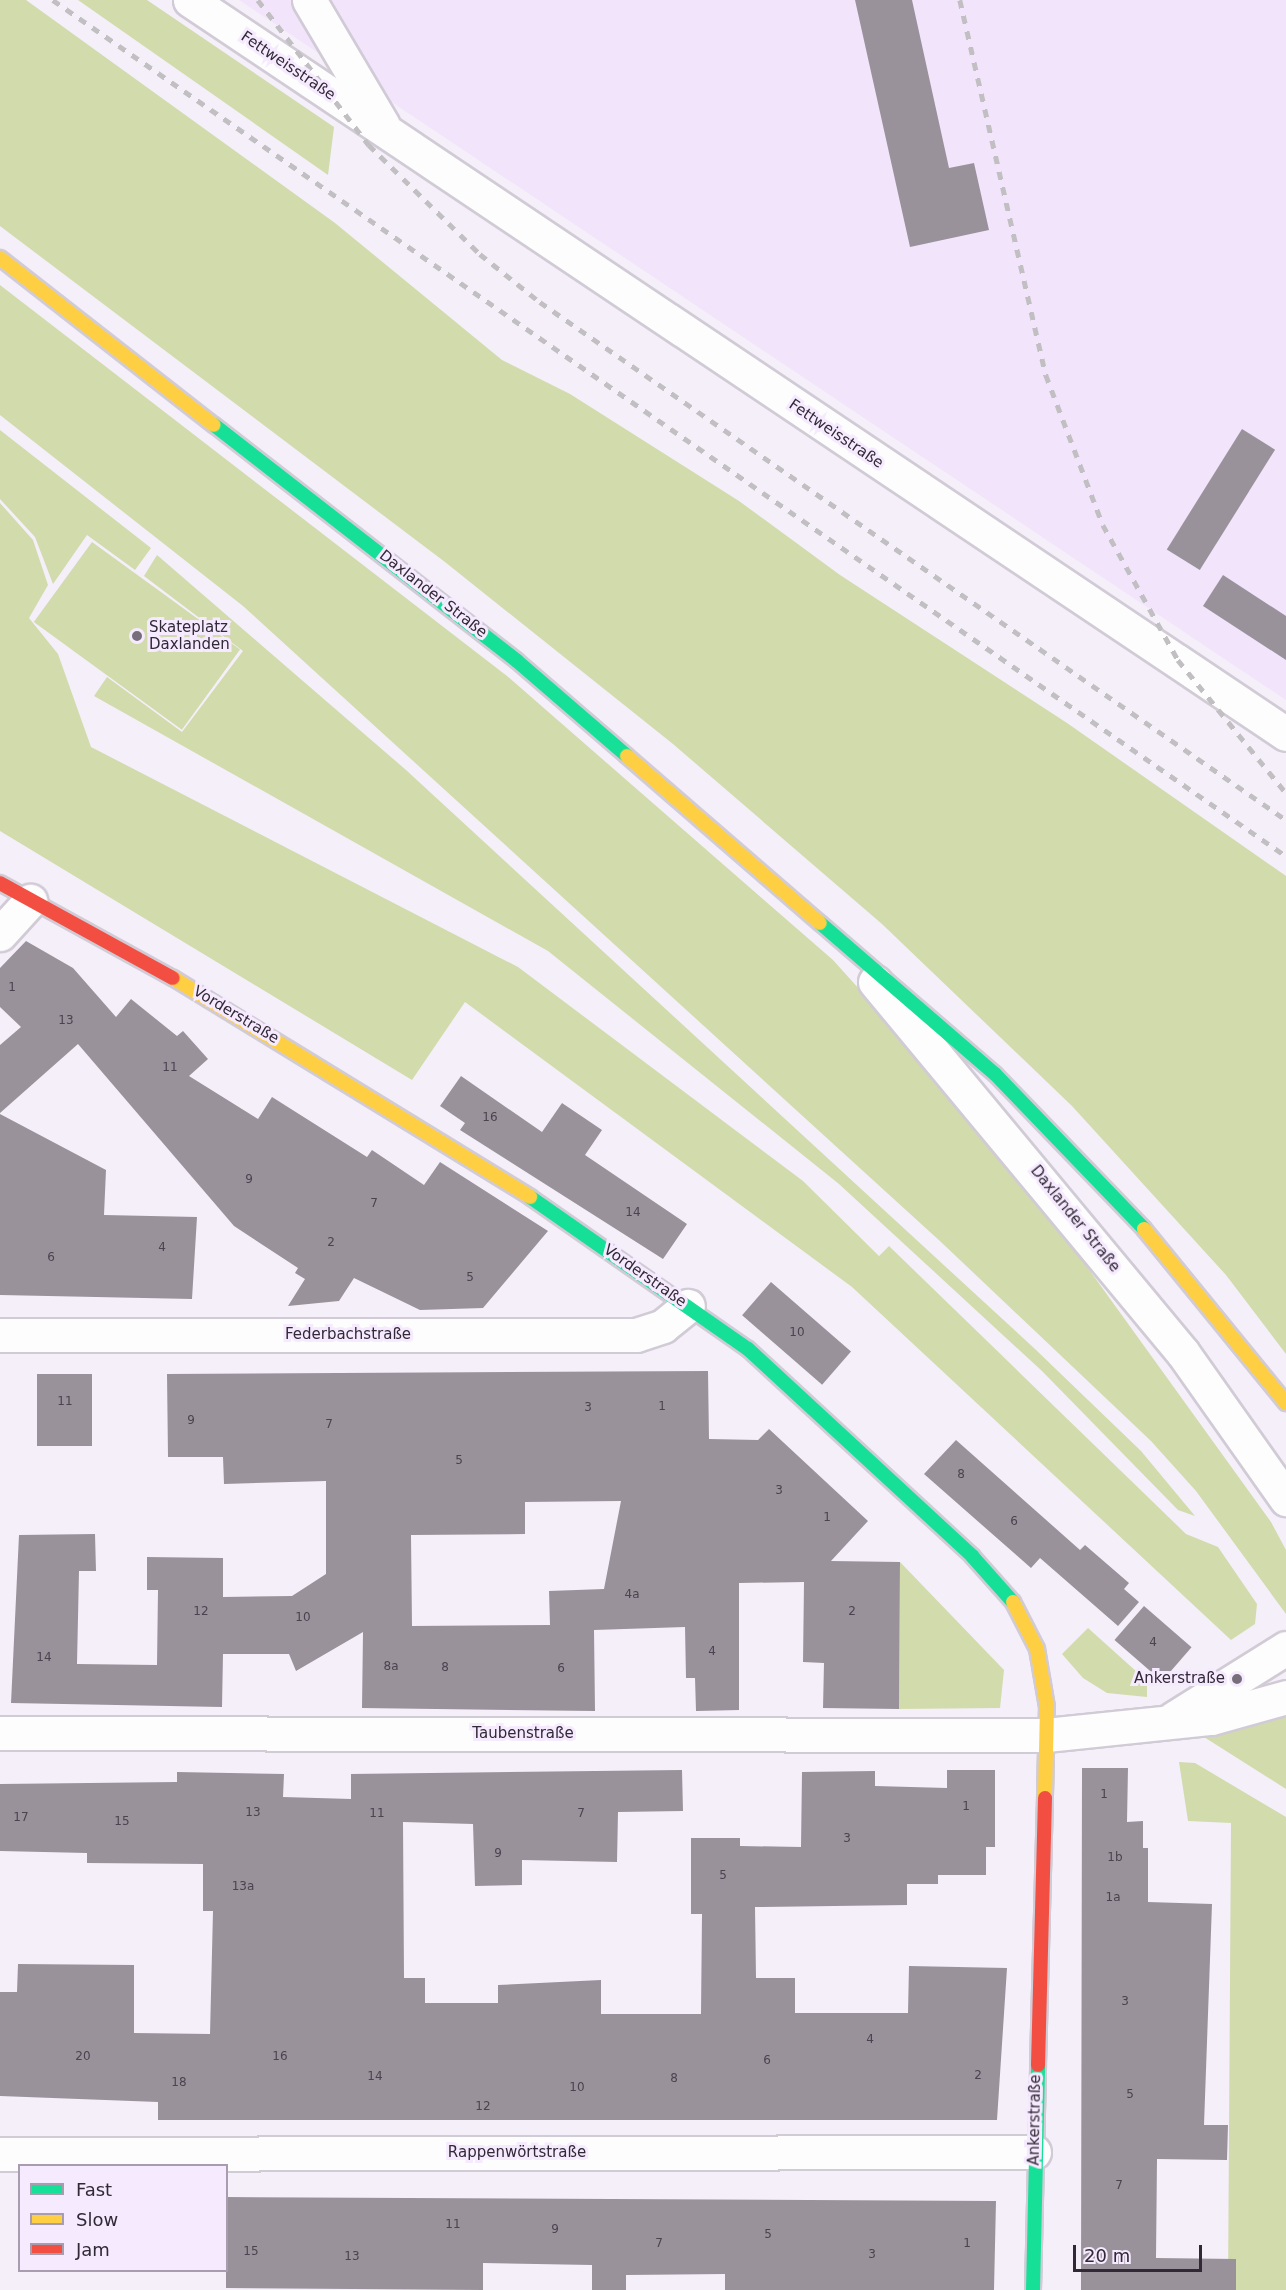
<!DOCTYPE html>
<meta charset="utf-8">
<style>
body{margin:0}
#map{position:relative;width:1286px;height:2290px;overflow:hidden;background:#f5effa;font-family:"DejaVu Sans",sans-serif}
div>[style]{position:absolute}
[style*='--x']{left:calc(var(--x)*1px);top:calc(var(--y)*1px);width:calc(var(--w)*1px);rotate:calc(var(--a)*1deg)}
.built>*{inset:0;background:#f1e4fb}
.green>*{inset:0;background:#d2dbac;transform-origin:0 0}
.building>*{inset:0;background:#99929b;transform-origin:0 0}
.roads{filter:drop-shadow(2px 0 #d1cbd6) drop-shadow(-2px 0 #d1cbd6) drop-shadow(0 2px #d1cbd6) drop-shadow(0 -2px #d1cbd6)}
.street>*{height:33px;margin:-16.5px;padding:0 16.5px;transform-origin:16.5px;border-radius:16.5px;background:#fefdfe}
.fast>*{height:14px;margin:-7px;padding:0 7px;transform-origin:7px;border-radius:7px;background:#16e098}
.slow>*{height:14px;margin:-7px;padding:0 7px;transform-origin:7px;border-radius:7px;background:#ffcf43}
.jam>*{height:14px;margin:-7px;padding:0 7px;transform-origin:7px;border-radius:7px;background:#f24e42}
.rail>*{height:4.5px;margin-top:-2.25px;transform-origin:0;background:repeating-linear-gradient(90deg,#c1bfc2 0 8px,transparent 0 16px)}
.dots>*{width:16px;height:16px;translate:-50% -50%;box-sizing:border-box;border:3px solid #f6eaff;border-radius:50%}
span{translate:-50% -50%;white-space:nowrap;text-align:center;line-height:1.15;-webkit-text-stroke:6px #f6eaff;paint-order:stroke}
.number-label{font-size:12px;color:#4b434f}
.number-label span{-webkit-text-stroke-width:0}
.street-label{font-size:15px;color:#312936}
.poi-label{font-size:15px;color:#312936}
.left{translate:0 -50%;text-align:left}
.right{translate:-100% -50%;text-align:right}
.legend{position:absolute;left:18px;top:2164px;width:210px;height:108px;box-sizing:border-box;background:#f6eaff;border:2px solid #a79daf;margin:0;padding:8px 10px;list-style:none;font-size:18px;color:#312936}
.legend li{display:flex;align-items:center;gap:12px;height:30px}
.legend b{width:30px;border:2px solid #a79daf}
.scale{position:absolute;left:1073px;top:2245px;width:129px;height:27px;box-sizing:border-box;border:3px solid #312936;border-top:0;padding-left:8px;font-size:18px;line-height:21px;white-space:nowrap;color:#312936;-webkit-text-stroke:4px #f6eaff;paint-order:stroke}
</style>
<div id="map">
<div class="built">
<i style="clip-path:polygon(239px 0,1286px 0,1286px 700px)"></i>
</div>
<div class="green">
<i style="clip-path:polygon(0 0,26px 0,335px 223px,502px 360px,570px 394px,739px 501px,840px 575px,1067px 723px,1286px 876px,1286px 1354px,1226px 1275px,1072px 1106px,882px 924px,673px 744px,445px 562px,0 226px)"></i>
<i style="clip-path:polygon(78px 0,147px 0,334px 127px,328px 175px)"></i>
<i style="clip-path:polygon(0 285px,507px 676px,833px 960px,997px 1142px,1271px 1522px,1286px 1550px,1286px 1614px,1196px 1491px,1151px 1441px,941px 1242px,243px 606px,0 415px)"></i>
<i style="clip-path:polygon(0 430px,151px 548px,135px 570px,87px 535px,53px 584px,35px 537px,0 499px)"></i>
<i style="clip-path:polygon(0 503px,33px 540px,48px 585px,29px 618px,58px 654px,91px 747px,518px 967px,803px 1181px,879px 1256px,889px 1246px,1186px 1534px,1218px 1547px,1257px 1604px,1255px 1624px,1231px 1640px,852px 1287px,465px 1002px,412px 1080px,0 831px)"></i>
<i style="left:92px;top:542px;width:183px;height:99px;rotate:36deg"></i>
<i style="clip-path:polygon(157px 555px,406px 770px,1035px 1349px,1141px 1451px,1195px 1516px,1178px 1510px,1042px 1371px,839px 1184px,548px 951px,94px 696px,107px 677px,182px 732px,243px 651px,144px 576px)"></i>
<i style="clip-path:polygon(900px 1562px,1004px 1670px,1000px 1708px,899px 1709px)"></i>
<i style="clip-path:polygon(1088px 1628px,1147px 1681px,1147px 1697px,1107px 1693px,1083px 1678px,1062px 1654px)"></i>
<i style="clip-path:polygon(1286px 1711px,1286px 1789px,1204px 1737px,1211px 1735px)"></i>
<i style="clip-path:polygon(1179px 1762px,1195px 1763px,1286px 1817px,1286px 2290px,1228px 2290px,1231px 1823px,1188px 1821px)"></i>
</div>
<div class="building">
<i style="clip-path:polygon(855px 0,912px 0,949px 168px,974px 163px,989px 230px,910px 247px)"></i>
<i style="left:1242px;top:429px;width:39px;height:142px;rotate:32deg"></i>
<i style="clip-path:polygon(1223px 575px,1286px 616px,1286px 660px,1203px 606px)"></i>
<i style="clip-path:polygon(26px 941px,73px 968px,116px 1017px,131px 999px,177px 1036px,183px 1031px,208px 1059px,189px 1076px,258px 1119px,272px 1097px,367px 1157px,372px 1150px,424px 1185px,440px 1162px,548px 1231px,483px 1308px,420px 1310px,354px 1278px,339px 1301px,288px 1306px,305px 1279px,295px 1273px,298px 1268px,234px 1226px,78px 1044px,0 1113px,0 1045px,21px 1027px,0 1007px,0 968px)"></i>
<i style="clip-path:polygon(461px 1076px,542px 1132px,562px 1103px,602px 1130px,585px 1155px,687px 1224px,663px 1259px,460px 1130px,465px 1123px,440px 1106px)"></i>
<i style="clip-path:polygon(0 1114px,106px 1170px,104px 1215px,197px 1217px,192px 1299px,0 1295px)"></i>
<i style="left:771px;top:1282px;width:106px;height:44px;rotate:41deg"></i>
<i style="clip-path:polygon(evenodd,708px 1371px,709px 1439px,758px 1440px,769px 1429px,868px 1521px,831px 1561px,900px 1562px,899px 1709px,823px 1708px,824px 1663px,803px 1662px,804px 1582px,739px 1583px,739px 1710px,696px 1711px,695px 1678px,686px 1678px,685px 1627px,594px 1630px,595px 1711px,362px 1708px,363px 1632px,296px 1671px,289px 1654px,223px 1654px,222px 1707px,11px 1703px,19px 1535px,95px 1534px,96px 1571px,79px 1571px,77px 1664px,157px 1665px,158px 1590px,147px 1590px,147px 1557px,223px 1558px,223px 1597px,292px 1596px,326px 1574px,326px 1481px,224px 1484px,223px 1457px,168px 1457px,167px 1374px,708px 1371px,621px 1501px,604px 1589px,549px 1591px,550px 1625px,412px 1626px,411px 1535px,525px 1534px,525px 1502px,621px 1501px)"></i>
<i style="left:37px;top:1374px;width:55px;height:72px"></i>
<i style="clip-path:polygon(956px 1440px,1080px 1550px,1085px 1545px,1129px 1583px,1124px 1589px,1139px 1602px,1118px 1626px,1040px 1558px,1031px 1568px,924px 1474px)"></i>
<i style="left:1144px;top:1606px;width:63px;height:45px;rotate:41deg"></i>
<i style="clip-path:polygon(1082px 1768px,1128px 1768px,1127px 1822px,1143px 1821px,1143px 1848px,1148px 1848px,1148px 1902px,1212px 1904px,1204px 2125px,1228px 2125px,1227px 2160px,1157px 2159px,1156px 2258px,1236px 2259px,1236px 2290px,1081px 2290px)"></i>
<i style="clip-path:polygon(682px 1770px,683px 1811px,618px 1812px,617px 1862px,522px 1860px,522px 1885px,475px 1886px,473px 1824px,403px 1822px,404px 1978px,425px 1978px,425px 2003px,498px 2003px,498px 1985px,601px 1980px,601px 2014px,701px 2014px,702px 1914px,691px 1914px,691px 1838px,740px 1838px,740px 1846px,801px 1847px,802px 1772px,875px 1771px,875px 1786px,947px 1788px,947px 1770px,995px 1770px,995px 1847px,986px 1847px,986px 1875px,938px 1875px,938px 1884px,907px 1884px,907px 1905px,755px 1907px,756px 1978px,795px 1978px,795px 2013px,908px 2013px,909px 1966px,1007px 1968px,997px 2120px,158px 2120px,158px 2102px,0 2096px,0 1992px,17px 1992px,18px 1964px,134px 1965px,134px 2033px,210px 2034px,213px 1911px,203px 1911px,203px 1864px,87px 1863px,87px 1853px,0 1851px,0 1784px,177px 1782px,177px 1772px,284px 1774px,283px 1797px,351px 1799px,351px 1774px)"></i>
<i style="clip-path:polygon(226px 2197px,996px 2201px,994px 2290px,725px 2290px,725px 2274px,626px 2275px,626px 2290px,592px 2290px,592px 2265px,483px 2263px,483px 2290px,226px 2288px)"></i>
</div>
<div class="roads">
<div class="street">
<i style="--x:190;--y:0;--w:1319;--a:33.81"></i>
<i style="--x:309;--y:0;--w:145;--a:59.4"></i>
<i style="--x:0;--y:934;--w:45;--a:-47.7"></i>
<i style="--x:875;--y:982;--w:482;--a:50.3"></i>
<i style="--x:1183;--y:1353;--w:179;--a:54.8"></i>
<i style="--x:0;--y:1335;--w:636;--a:0"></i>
<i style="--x:636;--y:1335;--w:28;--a:-18"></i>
<i style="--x:663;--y:1326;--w:32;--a:-39"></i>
<i style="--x:1174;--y:1718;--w:132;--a:-32"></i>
<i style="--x:0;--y:1733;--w:1046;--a:0.11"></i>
<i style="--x:1046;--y:1735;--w:166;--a:-5.9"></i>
<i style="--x:1211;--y:1718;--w:78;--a:-15.6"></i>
<i style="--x:0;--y:2154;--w:1034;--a:-0.11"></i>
</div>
<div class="fast">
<i style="--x:214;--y:425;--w:384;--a:37.9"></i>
<i style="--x:517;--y:661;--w:145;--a:40.8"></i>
<i style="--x:820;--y:923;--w:231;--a:40.8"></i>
<i style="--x:995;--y:1074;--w:215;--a:46.1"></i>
<i style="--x:530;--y:1197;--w:266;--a:34.9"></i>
<i style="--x:748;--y:1349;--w:305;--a:42.7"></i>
<i style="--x:972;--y:1556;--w:62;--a:48.3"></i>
<i style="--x:1033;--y:2290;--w:225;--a:-88.7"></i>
</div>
<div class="slow">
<i style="--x:0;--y:258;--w:271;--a:38"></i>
<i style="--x:627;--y:756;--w:255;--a:40.9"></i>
<i style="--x:173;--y:978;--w:419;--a:31.5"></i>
<i style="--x:1144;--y:1229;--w:225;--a:50.8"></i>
<i style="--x:1013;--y:1602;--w:53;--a:62.9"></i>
<i style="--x:1037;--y:1649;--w:59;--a:80.2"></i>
<i style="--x:1047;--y:1707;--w:91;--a:91.3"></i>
</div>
<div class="jam">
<i style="--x:0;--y:883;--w:197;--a:28.8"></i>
<i style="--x:1038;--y:2065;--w:267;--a:-88.5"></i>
</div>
</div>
<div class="rail">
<i style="--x:53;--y:0;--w:1501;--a:34.77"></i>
<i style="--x:258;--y:0;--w:183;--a:52.6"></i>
<i style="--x:369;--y:145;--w:156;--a:44.5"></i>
<i style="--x:480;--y:254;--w:77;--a:38.7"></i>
<i style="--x:540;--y:302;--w:908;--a:34.77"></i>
<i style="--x:960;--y:0;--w:385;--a:77.1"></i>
<i style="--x:1046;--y:375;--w:160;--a:69.2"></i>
<i style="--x:1103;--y:525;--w:154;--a:60.9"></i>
<i style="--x:1178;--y:660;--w:171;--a:50.9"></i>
</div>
<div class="dots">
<i style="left:137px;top:636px;background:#766e7b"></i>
<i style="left:1237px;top:1679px;background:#766e7b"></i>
</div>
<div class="number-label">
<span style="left:12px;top:988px">1</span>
<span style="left:66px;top:1021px">13</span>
<span style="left:170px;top:1068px">11</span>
<span style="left:490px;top:1118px">16</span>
<span style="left:249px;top:1180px">9</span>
<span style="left:374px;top:1204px">7</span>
<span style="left:633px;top:1213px">14</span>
<span style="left:331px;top:1243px">2</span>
<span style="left:162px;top:1248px">4</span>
<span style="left:51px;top:1258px">6</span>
<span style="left:470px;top:1278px">5</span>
<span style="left:797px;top:1333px">10</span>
<span style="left:65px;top:1402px">11</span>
<span style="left:662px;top:1407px">1</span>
<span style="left:588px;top:1408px">3</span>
<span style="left:191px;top:1421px">9</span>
<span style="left:329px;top:1425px">7</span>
<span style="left:459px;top:1461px">5</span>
<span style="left:961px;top:1475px">8</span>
<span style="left:779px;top:1491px">3</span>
<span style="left:827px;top:1518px">1</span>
<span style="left:1014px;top:1522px">6</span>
<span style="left:632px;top:1595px">4a</span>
<span style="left:201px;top:1612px">12</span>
<span style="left:852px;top:1612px">2</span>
<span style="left:303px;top:1618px">10</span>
<span style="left:1153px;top:1643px">4</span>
<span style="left:712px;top:1652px">4</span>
<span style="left:44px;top:1658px">14</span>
<span style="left:391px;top:1667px">8a</span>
<span style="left:445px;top:1668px">8</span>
<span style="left:561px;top:1669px">6</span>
<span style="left:1104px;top:1795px">1</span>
<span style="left:966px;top:1807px">1</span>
<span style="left:253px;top:1813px">13</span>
<span style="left:377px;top:1814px">11</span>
<span style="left:581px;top:1814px">7</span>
<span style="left:21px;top:1818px">17</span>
<span style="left:122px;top:1822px">15</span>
<span style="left:847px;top:1839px">3</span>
<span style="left:498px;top:1854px">9</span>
<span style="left:1115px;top:1858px">1b</span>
<span style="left:723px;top:1876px">5</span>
<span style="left:243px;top:1887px">13a</span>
<span style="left:1113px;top:1898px">1a</span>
<span style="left:1125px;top:2002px">3</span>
<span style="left:870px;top:2040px">4</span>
<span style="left:83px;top:2057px">20</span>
<span style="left:280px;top:2057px">16</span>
<span style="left:767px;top:2061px">6</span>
<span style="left:978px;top:2076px">2</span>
<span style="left:375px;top:2077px">14</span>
<span style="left:674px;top:2079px">8</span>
<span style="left:179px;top:2083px">18</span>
<span style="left:577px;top:2088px">10</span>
<span style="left:1130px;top:2095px">5</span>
<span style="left:483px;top:2107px">12</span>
<span style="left:1119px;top:2186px">7</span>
<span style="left:453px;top:2225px">11</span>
<span style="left:555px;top:2230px">9</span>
<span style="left:768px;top:2235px">5</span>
<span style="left:659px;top:2244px">7</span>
<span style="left:967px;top:2244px">1</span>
<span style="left:251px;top:2252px">15</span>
<span style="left:872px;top:2255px">3</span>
<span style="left:352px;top:2257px">13</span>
</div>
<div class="street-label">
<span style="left:288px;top:66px;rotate:34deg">Fettweisstraße</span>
<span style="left:836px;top:434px;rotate:34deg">Fettweisstraße</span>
<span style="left:433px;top:594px;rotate:38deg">Daxlander Straße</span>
<span style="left:236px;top:1015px;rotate:31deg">Vorderstraße</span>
<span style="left:1075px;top:1219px;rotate:51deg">Daxlander Straße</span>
<span style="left:645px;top:1276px;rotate:35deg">Vorderstraße</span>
<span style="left:348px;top:1335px">Federbachstraße</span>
<span style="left:523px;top:1734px">Taubenstraße</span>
<span style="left:1035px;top:2120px;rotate:-89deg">Ankerstraße</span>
<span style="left:517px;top:2153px">Rappenwörtstraße</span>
</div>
<div class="poi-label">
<span class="left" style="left:149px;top:636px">Skateplatz<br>Daxlanden</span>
<span class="right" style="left:1225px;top:1679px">Ankerstraße</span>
</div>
<ul class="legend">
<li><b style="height:8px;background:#16e098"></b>Fast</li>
<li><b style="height:8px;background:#ffcf43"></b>Slow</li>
<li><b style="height:8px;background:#f24e42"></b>Jam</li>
</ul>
<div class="scale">20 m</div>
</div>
